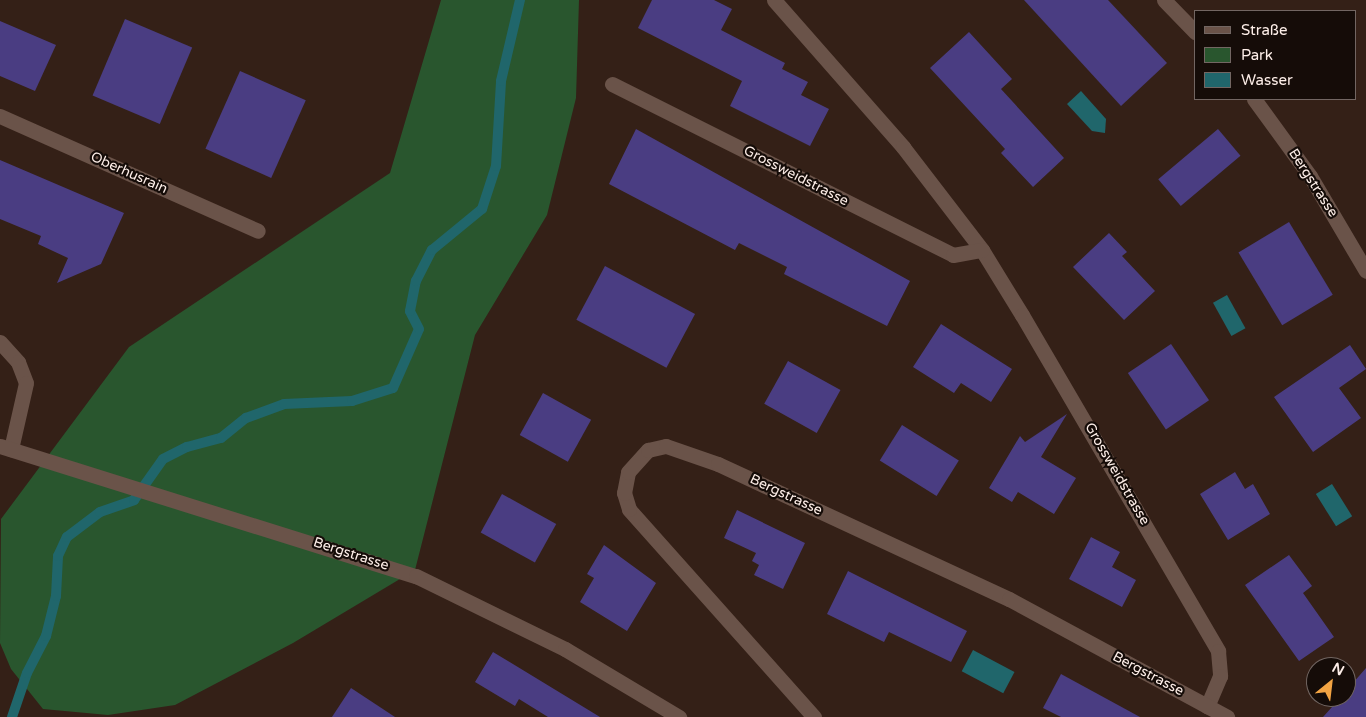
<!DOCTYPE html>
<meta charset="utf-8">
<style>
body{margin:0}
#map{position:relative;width:1366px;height:717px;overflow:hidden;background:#342017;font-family:"Varela Round",sans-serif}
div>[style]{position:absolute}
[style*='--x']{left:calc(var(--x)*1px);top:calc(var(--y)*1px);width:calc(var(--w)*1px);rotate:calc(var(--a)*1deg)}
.green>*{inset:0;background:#29562e}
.water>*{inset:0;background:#20666b;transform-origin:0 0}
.stream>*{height:10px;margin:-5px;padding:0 5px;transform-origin:5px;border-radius:5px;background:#20666b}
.building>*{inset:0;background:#4a3d82;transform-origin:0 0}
.street>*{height:15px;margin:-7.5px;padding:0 7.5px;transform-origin:7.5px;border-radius:7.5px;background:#6a5349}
span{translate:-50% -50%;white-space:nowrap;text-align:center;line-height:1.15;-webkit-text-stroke:4.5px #150c08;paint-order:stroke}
.street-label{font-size:14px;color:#fdeee8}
.legend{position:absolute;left:1194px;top:10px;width:162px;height:90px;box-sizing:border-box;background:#150c08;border:1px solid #726662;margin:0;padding:6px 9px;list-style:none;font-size:15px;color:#fdeee8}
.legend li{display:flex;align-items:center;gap:10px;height:25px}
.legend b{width:25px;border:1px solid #726662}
.north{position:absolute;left:1306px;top:657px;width:50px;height:50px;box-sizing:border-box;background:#150c08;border:1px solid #726662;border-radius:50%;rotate:29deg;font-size:14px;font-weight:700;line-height:20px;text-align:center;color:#fdeee8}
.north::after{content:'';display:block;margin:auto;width:18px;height:22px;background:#f3a443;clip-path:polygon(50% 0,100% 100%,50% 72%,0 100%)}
</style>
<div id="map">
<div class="green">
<i style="clip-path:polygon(441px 0,579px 0,576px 98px,547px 215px,475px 335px,415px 570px,293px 643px,175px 705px,108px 715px,43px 709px,11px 669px,0 643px,1px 519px,129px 347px,390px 173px)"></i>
</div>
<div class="water">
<i style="clip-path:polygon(1081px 91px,1106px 119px,1105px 133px,1092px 131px,1067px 104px)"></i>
<i style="left:1227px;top:295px;width:38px;height:16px;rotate:61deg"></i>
<i style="left:1332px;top:484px;width:38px;height:19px;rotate:58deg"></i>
<i style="left:973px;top:650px;width:47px;height:24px;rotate:28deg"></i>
</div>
<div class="stream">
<i style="--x:12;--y:717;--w:46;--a:-71.2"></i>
<i style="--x:27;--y:673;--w:42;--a:-62.8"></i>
<i style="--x:46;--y:636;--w:41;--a:-76"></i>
<i style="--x:56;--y:596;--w:40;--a:-87.1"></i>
<i style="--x:58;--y:556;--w:21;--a:-65"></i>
<i style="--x:67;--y:537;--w:41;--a:-37.1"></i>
<i style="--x:100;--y:512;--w:36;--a:-19"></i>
<i style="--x:134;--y:500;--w:50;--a:-54.7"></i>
<i style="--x:163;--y:459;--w:27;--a:-27"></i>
<i style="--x:187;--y:447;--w:35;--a:-15"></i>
<i style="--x:221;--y:438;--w:32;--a:-39"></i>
<i style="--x:246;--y:418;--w:40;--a:-20.2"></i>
<i style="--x:284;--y:404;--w:68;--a:-2.5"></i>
<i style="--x:352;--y:401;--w:43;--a:-17.6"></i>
<i style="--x:393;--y:388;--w:64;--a:-66.2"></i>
<i style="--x:419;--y:329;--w:20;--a:-117"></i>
<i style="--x:410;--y:311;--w:31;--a:-79"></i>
<i style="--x:416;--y:281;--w:35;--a:-63"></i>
<i style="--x:432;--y:250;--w:65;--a:-39.4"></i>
<i style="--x:482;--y:209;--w:45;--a:-72"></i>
<i style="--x:496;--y:166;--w:85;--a:-86.6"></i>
<i style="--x:501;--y:81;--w:83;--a:-76.8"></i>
</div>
<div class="building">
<i style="clip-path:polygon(652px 0,714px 0,732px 9px,721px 30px,785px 63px,782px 69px,808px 82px,801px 95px,829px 109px,810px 146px,730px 106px,742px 81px,638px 28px)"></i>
<i style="clip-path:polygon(1024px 0,1108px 0,1167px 63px,1121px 106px)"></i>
<i style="left:125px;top:19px;width:73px;height:83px;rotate:23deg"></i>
<i style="clip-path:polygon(0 21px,56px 45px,35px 91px,0 76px)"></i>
<i style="clip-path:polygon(969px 32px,1012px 79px,1001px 89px,1064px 158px,1033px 187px,1001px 153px,1005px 149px,930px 68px)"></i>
<i style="left:240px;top:71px;width:72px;height:85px;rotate:24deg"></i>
<i style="clip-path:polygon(636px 129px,910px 281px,887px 326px,784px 274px,787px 267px,739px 243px,735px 250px,609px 184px)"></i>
<i style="left:1218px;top:129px;width:35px;height:78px;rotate:50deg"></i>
<i style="clip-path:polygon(0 160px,124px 213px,101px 264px,57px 283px,68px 258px,38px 244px,41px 236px,0 219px)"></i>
<i style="left:1289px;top:222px;width:85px;height:59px;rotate:59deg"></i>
<i style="clip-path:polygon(1109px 233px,1127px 252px,1122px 256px,1155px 291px,1124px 320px,1073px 267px)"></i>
<i style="left:605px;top:266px;width:102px;height:61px;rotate:28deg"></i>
<i style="clip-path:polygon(941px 324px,1012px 369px,991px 402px,961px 383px,954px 393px,913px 367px)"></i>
<i style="left:1171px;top:344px;width:68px;height:52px;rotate:56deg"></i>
<i style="clip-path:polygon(1350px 345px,1366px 369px,1339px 388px,1361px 418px,1313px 452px,1274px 397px)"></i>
<i style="left:788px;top:361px;width:60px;height:49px;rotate:29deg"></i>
<i style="left:543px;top:393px;width:55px;height:48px;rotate:29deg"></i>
<i style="clip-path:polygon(1067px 414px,1041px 457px,1076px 478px,1054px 514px,1018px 492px,1012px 502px,989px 488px,1020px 436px,1025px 442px)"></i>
<i style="left:902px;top:425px;width:67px;height:42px;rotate:32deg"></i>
<i style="clip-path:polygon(1235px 472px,1245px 489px,1253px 484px,1270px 514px,1228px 540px,1200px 494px)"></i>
<i style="left:502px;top:494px;width:62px;height:44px;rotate:29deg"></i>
<i style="clip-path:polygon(737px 510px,805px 543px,783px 589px,754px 575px,759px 565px,752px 561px,756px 553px,724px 538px)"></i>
<i style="clip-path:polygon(1091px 537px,1120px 552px,1112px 567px,1136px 580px,1122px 607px,1069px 579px)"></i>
<i style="clip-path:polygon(604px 545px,656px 583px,627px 631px,580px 602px,594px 578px,587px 574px)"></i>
<i style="clip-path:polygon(1289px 555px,1312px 586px,1303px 593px,1334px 637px,1299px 661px,1245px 585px)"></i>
<i style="clip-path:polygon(848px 571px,967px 631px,951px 662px,889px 632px,884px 642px,827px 614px)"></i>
<i style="clip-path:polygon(493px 652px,600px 717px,548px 717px,519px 699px,515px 706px,475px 682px)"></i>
<i style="clip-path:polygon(1366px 668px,1366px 717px,1323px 717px,1341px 697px,1346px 697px,1346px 691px)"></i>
<i style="clip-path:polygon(1061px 674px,1140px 717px,1061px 717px,1043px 708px)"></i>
<i style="clip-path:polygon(351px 688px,395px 717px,332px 717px)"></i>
</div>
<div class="street">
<i style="--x:774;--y:0;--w:196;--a:48.7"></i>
<i style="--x:903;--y:147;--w:130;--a:52.5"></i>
<i style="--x:982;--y:250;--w:76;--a:58.4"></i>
<i style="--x:1022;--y:315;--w:389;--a:59.7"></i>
<i style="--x:1218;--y:651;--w:25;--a:85"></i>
<i style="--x:1220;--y:676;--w:33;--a:113"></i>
<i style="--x:1164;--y:0;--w:45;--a:45.9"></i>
<i style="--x:612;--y:84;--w:381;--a:26.6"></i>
<i style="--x:953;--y:255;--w:29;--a:-10"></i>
<i style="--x:1254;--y:99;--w:95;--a:54"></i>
<i style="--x:1310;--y:176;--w:110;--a:59.5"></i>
<i style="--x:0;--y:116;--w:282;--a:24"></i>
<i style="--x:0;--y:342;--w:27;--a:48"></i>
<i style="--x:18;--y:362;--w:22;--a:69"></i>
<i style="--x:26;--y:383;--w:68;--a:102.8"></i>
<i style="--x:0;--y:446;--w:436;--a:17.4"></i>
<i style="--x:416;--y:576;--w:166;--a:26.1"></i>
<i style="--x:565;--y:649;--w:133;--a:30.8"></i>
<i style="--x:814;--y:717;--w:278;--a:-131.7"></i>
<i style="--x:629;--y:509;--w:17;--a:-107"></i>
<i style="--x:624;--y:493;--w:21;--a:-79"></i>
<i style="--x:628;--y:472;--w:30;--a:-48"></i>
<i style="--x:648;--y:450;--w:18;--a:-13"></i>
<i style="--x:666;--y:446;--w:55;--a:19.1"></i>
<i style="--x:718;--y:464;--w:321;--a:24.9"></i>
<i style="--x:1009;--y:599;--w:248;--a:28.4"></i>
</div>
<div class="street-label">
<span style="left:129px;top:173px;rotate:24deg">Oberhusrain</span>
<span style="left:796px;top:176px;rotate:27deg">Grossweidstrasse</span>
<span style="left:1313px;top:183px;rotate:57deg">Bergstrasse</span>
<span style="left:1117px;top:474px;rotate:60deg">Grossweidstrasse</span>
<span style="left:786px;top:495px;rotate:25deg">Bergstrasse</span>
<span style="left:351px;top:554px;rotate:18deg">Bergstrasse</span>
<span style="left:1148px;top:674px;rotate:28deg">Bergstrasse</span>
</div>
<ul class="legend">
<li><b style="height:6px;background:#6a5349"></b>Straße</li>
<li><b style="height:14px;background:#29562e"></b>Park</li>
<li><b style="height:14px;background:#20666b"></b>Wasser</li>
</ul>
<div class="north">N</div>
</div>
